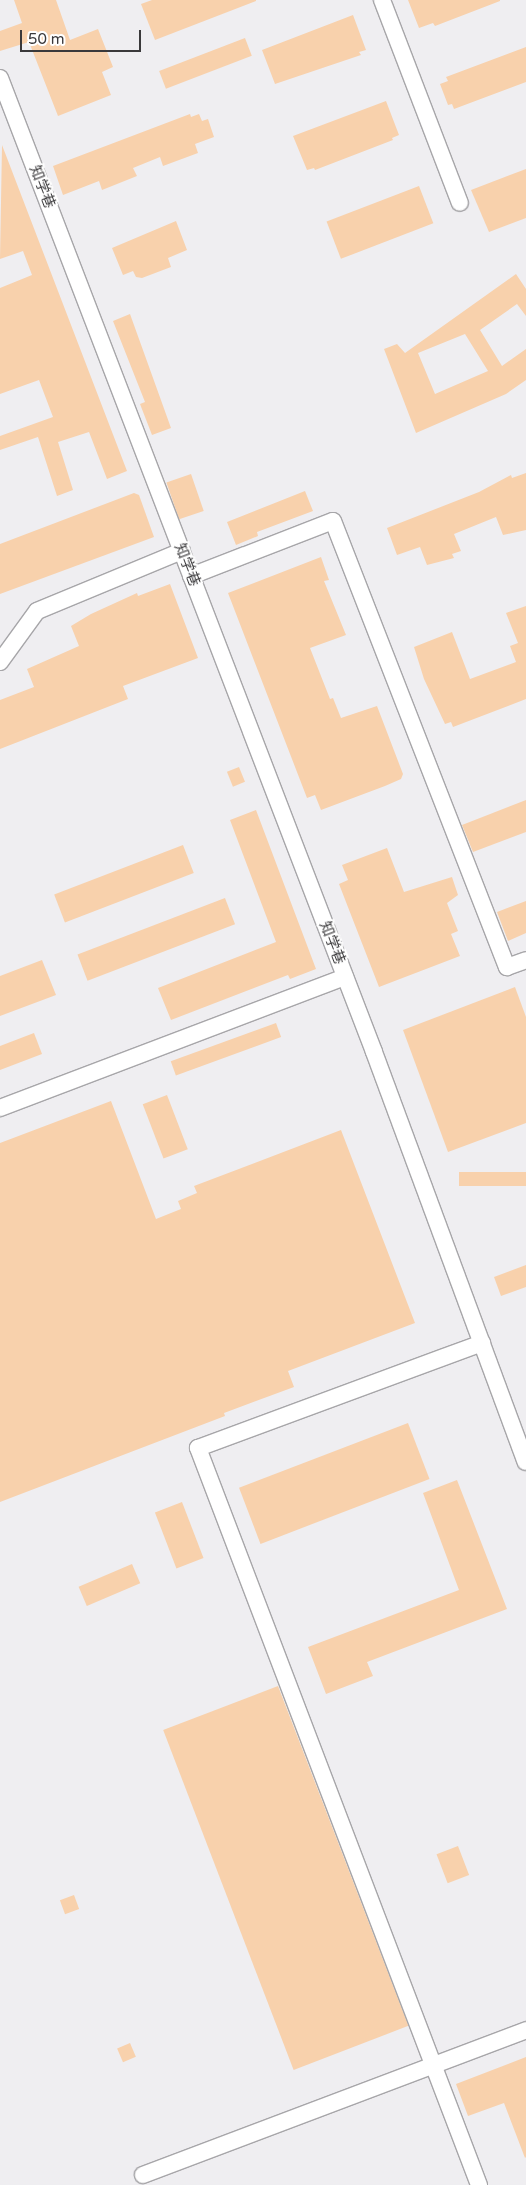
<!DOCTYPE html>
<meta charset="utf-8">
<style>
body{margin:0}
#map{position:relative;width:526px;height:2185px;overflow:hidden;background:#efeef1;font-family:"Varela Round","Noto Sans SC",sans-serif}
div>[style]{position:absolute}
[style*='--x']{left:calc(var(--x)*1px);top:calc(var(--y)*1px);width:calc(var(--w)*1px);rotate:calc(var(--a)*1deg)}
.building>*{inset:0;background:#f8d1ac;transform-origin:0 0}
.roads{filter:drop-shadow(1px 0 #a7a6a9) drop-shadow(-1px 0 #a7a6a9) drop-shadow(0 1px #a7a6a9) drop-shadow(0 -1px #a7a6a9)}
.minor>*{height:16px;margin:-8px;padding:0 8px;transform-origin:8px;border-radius:8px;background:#fff}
span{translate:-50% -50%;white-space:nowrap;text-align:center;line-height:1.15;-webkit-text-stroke:4px #fff;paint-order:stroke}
.street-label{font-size:15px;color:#3a393b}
.scale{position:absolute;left:20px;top:30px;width:121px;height:22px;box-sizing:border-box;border:2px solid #3a393b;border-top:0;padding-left:6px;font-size:15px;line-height:18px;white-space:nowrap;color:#3a393b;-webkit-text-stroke:4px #fff;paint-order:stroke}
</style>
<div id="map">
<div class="building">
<i style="clip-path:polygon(14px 0,56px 0,70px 40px,98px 29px,113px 67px,102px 72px,111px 95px,58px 116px,29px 42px,0 51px,0 31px,22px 23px)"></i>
<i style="clip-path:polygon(152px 0,256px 0,256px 1px,155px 40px,141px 4px)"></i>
<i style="clip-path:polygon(408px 0,500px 0,500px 1px,435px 26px,433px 23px,419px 28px)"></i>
<i style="clip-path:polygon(353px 15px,366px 50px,359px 52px,361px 55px,275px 84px,262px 50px)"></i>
<i style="left:245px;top:38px;width:19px;height:92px;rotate:69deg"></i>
<i style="clip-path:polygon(526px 47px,526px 82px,454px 109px,452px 104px,448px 105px,440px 84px,448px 81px,446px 77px)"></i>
<i style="clip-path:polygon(386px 101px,399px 135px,392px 138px,393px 140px,315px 170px,314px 168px,307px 170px,293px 136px)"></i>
<i style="clip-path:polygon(190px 114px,191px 117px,199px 114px,202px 121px,208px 119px,214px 137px,195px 144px,198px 153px,163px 166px,160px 157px,133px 168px,137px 176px,102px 190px,99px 181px,63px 195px,53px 166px)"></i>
<i style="clip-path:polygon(2px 145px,127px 471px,107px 479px,89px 432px,58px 442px,73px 490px,57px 496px,38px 437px,0 450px,0 436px,53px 417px,39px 380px,0 394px,0 288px,32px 275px,23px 251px,0 259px)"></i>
<i style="clip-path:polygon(526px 169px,526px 218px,489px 232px,471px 190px)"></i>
<i style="left:419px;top:186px;width:40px;height:99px;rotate:69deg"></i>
<i style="clip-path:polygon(176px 221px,187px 250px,168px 258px,171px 267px,142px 278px,136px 277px,133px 271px,123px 275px,112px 248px)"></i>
<i style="clip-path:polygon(evenodd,516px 274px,526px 289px,526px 316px,517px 304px,480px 330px,502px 366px,526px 349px,526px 380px,506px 394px,416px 433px,384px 349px,397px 344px,405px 353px,516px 274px,465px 334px,488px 371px,435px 394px,418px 353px,465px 334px)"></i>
<i style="clip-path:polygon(130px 314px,171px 428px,152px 435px,140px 404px,145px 402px,113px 321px)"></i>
<i style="clip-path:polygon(526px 473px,526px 530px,503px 535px,496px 517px,454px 534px,461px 551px,452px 554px,454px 558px,427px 565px,420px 547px,397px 555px,387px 528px,479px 492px,511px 475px,512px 478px)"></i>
<i style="left:191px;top:474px;width:39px;height:26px;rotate:71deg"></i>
<i style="clip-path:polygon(305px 491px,313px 511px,257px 532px,258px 536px,236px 545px,227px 522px)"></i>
<i style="clip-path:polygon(134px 493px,139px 495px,154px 537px,0 594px,0 544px)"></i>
<i style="clip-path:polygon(321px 557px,329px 580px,324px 581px,346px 635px,310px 648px,330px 699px,333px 698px,341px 718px,377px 706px,403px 774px,401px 779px,385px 786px,321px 810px,315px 795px,307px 798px,228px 593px)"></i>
<i style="clip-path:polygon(170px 584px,198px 658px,123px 686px,128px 699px,0 749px,0 700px,34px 687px,27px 669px,79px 646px,71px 626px,91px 614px,137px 593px,138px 596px)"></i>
<i style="clip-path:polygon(526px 606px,526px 699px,453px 727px,451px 722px,445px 724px,424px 679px,414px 647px,452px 632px,470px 679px,516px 662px,510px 646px,518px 643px,506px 613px)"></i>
<i style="left:239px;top:767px;width:16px;height:13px;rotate:68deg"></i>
<i style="clip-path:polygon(526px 800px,526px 832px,473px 852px,462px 825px)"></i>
<i style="clip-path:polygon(256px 810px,316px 969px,290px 979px,288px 975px,171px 1020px,158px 988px,276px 942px,230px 820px)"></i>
<i style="left:183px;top:845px;width:30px;height:138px;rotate:69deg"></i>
<i style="clip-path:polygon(387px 848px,404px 892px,452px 877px,458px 895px,447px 903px,458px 931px,451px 934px,460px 956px,379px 987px,339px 884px,348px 880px,342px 865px)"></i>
<i style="left:225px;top:898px;width:28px;height:158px;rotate:69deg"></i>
<i style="clip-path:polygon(526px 901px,526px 933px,508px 941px,497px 912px)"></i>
<i style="clip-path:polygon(42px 960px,56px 995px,0 1016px,0 976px)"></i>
<i style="clip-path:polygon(515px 987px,526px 1017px,526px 1123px,448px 1152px,403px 1030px)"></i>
<i style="left:276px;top:1023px;width:15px;height:112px;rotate:70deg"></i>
<i style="clip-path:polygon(34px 1033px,42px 1054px,0 1070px,0 1046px)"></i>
<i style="left:167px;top:1095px;width:58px;height:26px;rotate:69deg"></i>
<i style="clip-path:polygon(111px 1101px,156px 1219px,181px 1209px,178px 1201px,197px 1193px,194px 1186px,341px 1130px,415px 1323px,288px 1371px,294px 1387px,224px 1413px,225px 1416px,0 1502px,0 1143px)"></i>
<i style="left:526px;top:1172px;width:14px;height:67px;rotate:90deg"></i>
<i style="clip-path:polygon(526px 1265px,526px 1287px,501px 1296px,494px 1277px)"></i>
<i style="left:408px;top:1423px;width:60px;height:181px;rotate:69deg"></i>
<i style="clip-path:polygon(457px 1480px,507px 1609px,367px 1662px,373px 1676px,326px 1694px,308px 1647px,459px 1590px,423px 1493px)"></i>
<i style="left:182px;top:1502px;width:60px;height:29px;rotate:69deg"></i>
<i style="left:132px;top:1564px;width:21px;height:58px;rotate:67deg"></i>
<i style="left:278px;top:1686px;width:364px;height:123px;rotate:69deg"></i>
<i style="left:458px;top:1846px;width:31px;height:23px;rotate:69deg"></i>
<i style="left:74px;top:1895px;width:15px;height:15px;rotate:70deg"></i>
<i style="left:130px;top:2043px;width:15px;height:14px;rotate:67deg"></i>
<i style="clip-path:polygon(526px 2057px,526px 2157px,525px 2158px,504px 2103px,468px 2116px,456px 2084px)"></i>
</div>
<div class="roads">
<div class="minor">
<i style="--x:382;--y:0;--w:217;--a:69"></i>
<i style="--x:0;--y:78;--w:1043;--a:68.99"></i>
<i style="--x:374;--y:1052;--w:437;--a:69.7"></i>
<i style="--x:191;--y:576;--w:152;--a:-21.2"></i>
<i style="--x:333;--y:521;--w:479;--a:68.7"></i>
<i style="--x:507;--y:967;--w:20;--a:-20"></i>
<i style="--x:0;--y:662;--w:63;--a:-54"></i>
<i style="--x:37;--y:611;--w:157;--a:-22.5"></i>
<i style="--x:0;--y:1108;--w:369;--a:-20.8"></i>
<i style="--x:143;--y:2175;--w:410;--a:-20.7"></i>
<i style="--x:479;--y:2185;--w:789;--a:-110.87"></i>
<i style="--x:198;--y:1448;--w:303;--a:-20.3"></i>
</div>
</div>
<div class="street-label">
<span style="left:42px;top:187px;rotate:69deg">知学巷</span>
<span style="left:187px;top:565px;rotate:69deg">知学巷</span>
<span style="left:332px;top:943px;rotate:69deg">知学巷</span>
</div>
<div class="scale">50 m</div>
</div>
